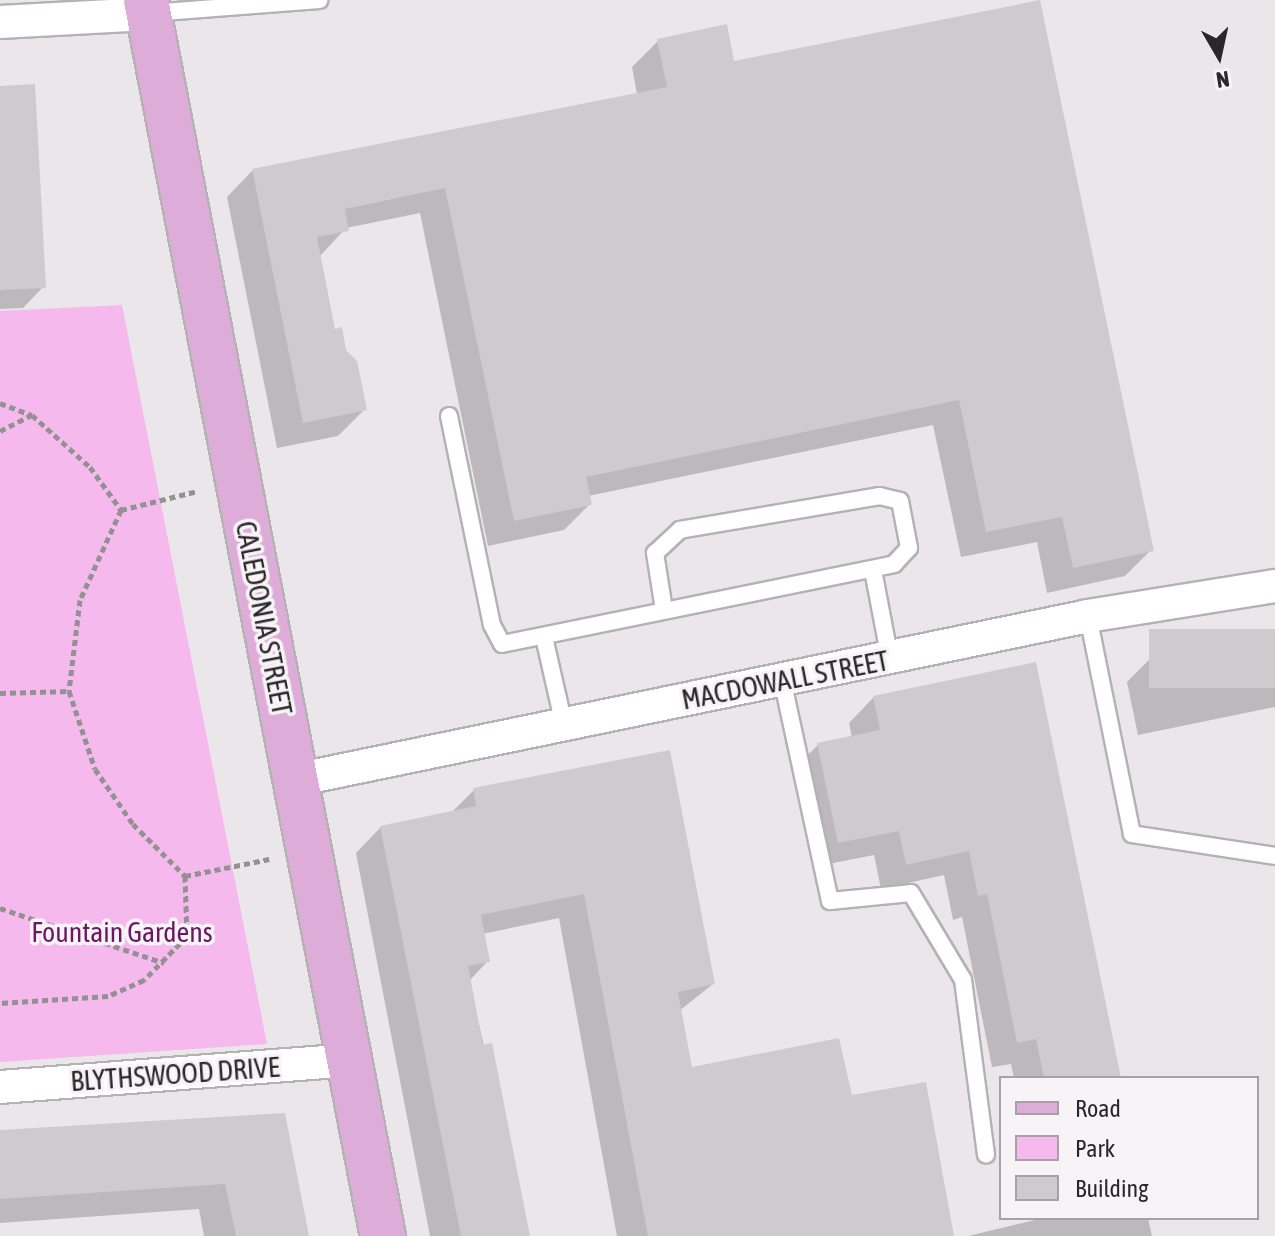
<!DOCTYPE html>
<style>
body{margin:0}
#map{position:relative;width:1275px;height:1236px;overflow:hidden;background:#ebe6ea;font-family:"Asap Condensed",sans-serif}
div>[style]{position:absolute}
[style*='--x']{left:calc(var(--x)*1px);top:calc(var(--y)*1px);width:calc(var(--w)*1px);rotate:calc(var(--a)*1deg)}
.green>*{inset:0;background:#f5b9ed}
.shadow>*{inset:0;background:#0003}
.building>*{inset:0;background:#cfcace;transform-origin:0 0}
.path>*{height:5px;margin-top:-2.5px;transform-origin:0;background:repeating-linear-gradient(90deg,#949193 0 6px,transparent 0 10px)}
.roads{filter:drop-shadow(2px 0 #b5b1b5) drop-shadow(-2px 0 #b5b1b5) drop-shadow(0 2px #b5b1b5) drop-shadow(0 -2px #b5b1b5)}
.service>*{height:16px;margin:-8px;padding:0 8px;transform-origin:8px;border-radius:8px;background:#fff}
.minor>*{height:32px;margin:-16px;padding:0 16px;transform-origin:16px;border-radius:16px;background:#fff}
.primary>*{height:44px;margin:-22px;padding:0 22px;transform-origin:22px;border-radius:22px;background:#ddacd8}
span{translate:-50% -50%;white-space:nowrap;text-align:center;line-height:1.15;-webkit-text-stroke:7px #f8f3f7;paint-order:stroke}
.street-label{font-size:28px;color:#292728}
.park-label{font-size:28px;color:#691864}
.legend{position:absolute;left:999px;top:1076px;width:260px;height:144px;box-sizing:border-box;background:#f8f3f7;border:2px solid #a5a1a4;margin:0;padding:10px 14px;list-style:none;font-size:24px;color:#292728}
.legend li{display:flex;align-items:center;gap:16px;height:40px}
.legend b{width:40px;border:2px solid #a5a1a4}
.north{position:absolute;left:1179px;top:16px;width:80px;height:80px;-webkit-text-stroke:6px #f8f3f7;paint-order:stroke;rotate:171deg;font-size:22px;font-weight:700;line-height:32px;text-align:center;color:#292728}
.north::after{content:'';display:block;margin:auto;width:28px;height:36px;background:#292728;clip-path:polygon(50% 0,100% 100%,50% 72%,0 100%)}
</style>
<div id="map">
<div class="green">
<i style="clip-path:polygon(122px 305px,267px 1044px,0 1062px,0 311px)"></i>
</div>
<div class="shadow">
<i style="clip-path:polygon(658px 41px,733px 63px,1151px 550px,1125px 576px,1047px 593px,1037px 542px,961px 557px,933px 425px,588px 496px,590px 504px,564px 530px,488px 546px,420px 213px,346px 228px,319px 257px,334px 332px,364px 410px,338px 436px,277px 448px,227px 197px,253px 170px,637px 94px,632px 67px)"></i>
<i style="clip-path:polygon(0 88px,43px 287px,23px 308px,0 309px)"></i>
<i style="clip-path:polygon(1275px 631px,1275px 707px,1138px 735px,1127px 682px,1153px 656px)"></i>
<i style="clip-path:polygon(874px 697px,1119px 1078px,1014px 1078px,1011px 1064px,992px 1067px,962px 917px,953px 920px,944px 875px,881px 889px,874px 855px,813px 867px,793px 770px,818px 745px,852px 738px,849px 723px)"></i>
<i style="clip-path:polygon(474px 790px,713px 984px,679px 1011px,691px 1070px,850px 1098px,952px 1236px,617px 1236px,559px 918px,482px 934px,488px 961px,469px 981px,528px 1236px,430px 1236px,356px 853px,381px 827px,450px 814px)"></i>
<i style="clip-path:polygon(284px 1115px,307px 1236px,204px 1236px,199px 1209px,0 1223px,0 1132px)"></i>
<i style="clip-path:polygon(1043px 1218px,1148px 1218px,1152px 1236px,968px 1236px)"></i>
</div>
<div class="building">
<i style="clip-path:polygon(1040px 0,1154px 551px,1073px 568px,1062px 517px,986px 532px,959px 400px,586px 477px,592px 505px,514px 521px,445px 188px,345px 209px,349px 231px,317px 237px,335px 329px,342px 327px,346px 350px,357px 361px,367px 410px,303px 423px,252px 169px,667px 87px,657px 39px,727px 24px,734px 61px)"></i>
<i style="clip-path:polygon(35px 84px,46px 288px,0 290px,0 86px)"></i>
<i style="left:1275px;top:629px;width:59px;height:126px;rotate:90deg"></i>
<i style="clip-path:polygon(1036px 662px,1121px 1078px,1044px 1078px,1036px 1039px,1017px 1043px,987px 894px,978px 896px,969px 851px,906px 865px,899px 831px,838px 843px,817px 743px,880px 730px,873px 696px)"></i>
<i style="clip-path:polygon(670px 750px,715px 984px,678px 992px,692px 1067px,839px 1038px,852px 1095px,926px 1082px,954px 1236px,648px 1236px,584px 894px,481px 915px,490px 962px,468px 966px,483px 1045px,492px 1043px,530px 1236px,461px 1236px,380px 826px,476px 806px,473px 788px)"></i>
<i style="clip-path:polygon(285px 1113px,309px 1236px,236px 1236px,225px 1184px,0 1199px,0 1130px)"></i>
</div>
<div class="path">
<i style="--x:0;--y:403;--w:34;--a:21"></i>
<i style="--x:32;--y:415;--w:78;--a:41.9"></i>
<i style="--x:90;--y:467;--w:53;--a:54.2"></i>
<i style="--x:121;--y:510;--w:99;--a:114.5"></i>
<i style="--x:80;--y:600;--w:92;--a:96.9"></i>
<i style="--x:69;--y:691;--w:82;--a:71.6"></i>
<i style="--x:95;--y:769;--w:67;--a:55.4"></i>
<i style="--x:133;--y:824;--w:74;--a:45"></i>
<i style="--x:185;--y:876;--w:60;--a:88.1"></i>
<i style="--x:187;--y:936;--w:62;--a:134.3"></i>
<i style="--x:144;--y:980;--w:39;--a:156"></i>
<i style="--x:108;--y:996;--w:108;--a:176.3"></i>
<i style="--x:0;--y:431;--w:36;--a:-27"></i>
<i style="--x:121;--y:510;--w:79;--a:-13.9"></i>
<i style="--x:0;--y:693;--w:69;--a:-1.7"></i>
<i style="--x:185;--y:876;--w:86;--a:-11.4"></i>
<i style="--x:0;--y:908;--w:173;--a:18.5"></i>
</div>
<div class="roads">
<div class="service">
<i style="--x:150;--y:13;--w:170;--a:-4.4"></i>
<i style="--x:449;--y:416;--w:213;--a:78.4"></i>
<i style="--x:492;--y:625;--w:21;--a:62"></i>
<i style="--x:502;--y:644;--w:400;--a:-11.5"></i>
<i style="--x:894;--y:564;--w:22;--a:-47"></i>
<i style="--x:909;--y:548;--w:48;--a:-100.8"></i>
<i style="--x:900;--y:501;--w:21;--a:-166"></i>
<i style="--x:880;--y:496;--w:203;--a:170.4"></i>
<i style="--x:680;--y:530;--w:34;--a:137"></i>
<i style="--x:655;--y:553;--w:58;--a:81"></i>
<i style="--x:873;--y:570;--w:91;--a:79.2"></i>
<i style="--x:1088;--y:616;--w:222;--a:78.6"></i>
<i style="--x:1132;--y:834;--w:145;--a:8.7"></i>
<i style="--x:544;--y:637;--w:90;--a:77.2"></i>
<i style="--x:782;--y:679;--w:227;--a:77.8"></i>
<i style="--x:830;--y:901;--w:81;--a:-5.6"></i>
<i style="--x:911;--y:893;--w:101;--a:59.1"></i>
<i style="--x:963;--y:980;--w:176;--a:82.5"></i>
</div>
<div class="minor">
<i style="--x:0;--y:22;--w:148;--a:-3.1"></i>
<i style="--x:295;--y:780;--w:810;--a:-11.68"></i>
<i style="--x:1088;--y:616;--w:189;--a:-9.1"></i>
<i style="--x:0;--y:1087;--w:350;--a:-4.4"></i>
</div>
<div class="primary">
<i style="--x:146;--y:0;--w:1259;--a:79.15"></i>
</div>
</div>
<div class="street-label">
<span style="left:264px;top:618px;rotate:79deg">CALEDONIA STREET</span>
<span style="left:785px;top:680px;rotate:-11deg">MACDOWALL STREET</span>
<span style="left:175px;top:1074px;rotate:-4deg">BLYTHSWOOD DRIVE</span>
</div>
<div class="park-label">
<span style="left:122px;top:932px">Fountain Gardens</span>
</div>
<ul class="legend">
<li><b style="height:10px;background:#ddacd8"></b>Road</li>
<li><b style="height:22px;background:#f5b9ed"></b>Park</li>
<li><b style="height:22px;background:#cfcace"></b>Building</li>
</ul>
<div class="north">N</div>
</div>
